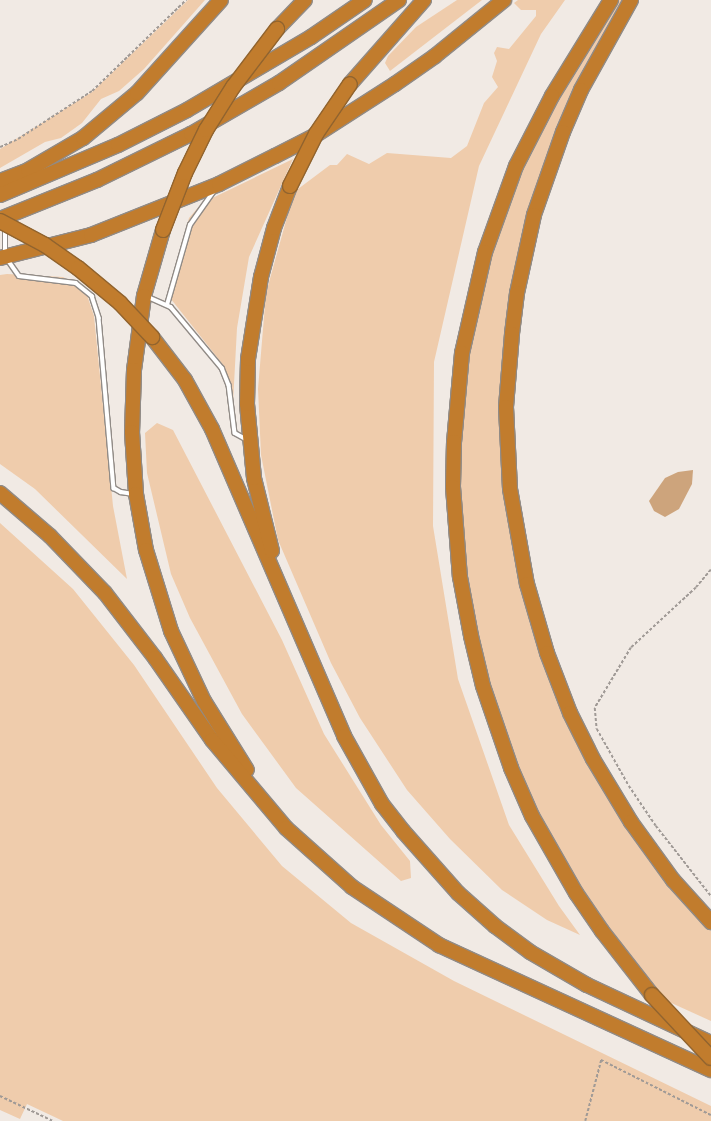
<!DOCTYPE html>
<style>
body{margin:0}
#map{position:relative;width:711px;height:1121px;overflow:hidden;background:#f1eae4;font-family:Montserrat,sans-serif}
div>[style]{position:absolute}
[style*='--x']{left:calc(var(--x)*1px);top:calc(var(--y)*1px);width:calc(var(--w)*1px);rotate:calc(var(--a)*1deg)}
.green>*{inset:0;background:#efccac}
.water>*{inset:0;background:#cda47c}
.path>*{height:1.5px;margin-top:-0.75px;transform-origin:0;background:repeating-linear-gradient(90deg,#a09a96 0 3px,transparent 0 5px)}
.roads{filter:drop-shadow(1px 0 #918b86) drop-shadow(-1px 0 #918b86) drop-shadow(0 1px #918b86) drop-shadow(0 -1px #918b86)}
.lane>*{height:3.5px;margin:-1.75px;padding:0 1.75px;transform-origin:1.75px;border-radius:1.75px;background:#fff}
.highway>*{height:14px;margin:-7px;padding:0 7px;transform-origin:7px;border-radius:7px;background:#c17c2d}
.bridges{filter:drop-shadow(1px 0 #91642f) drop-shadow(-1px 0 #91642f) drop-shadow(0 1px #91642f) drop-shadow(0 -1px #91642f)}
.highway-bridge>*{height:14px;margin:-7px;padding:0 7px;transform-origin:7px;border-radius:7px;background:#c17c2d}
span{translate:-50% -50%;white-space:nowrap;text-align:center;line-height:1.15;-webkit-text-stroke:3px #f1eae4;paint-order:stroke}
</style>
<div id="map">
<div class="green">
<i style="clip-path:polygon(188px 0,205px 0,144px 69px,119px 91px,101px 99px,82px 123px,61px 138px,45px 142px,0 168px,0 149px,92px 92px)"></i>
<i style="clip-path:polygon(457px 0,482px 0,390px 71px,385px 63px,388px 56px,416px 27px)"></i>
<i style="clip-path:polygon(518px 0,565px 0,541px 34px,479px 166px,434px 362px,433px 526px,458px 679px,509px 825px,559px 906px,580px 935px,547px 920px,502px 890px,450px 839px,407px 790px,360px 718px,331px 663px,278px 540px,261px 455px,258px 389px,266px 293px,294px 192px,330px 165px,337px 165px,347px 154px,369px 164px,387px 153px,451px 158px,467px 146px,484px 103px,498px 87px,492px 77px,497px 61px,494px 53px,497px 47px,509px 49px,536px 16px,536px 10px,521px 10px,514px 3px)"></i>
<i style="clip-path:polygon(617px 0,624px 0,569px 101px,528px 214px,515px 267px,505px 332px,502px 397px,514px 547px,530px 624px,559px 702px,600px 786px,662px 875px,711px 931px,711px 1021px,667px 1001px,604px 929px,535px 808px,500px 719px,477px 632px,465px 556px,460px 472px,463px 396px,474px 328px,489px 264px,506px 208px,535px 139px,557px 95px)"></i>
<i style="clip-path:polygon(293px 159px,249px 257px,237px 328px,232px 422px,224px 366px,167px 294px,189px 218px,202px 203px)"></i>
<i style="clip-path:polygon(7px 274px,63px 277px,85px 289px,94px 316px,113px 506px,127px 579px,35px 489px,0 464px,0 275px)"></i>
<i style="clip-path:polygon(157px 423px,173px 430px,282px 640px,324px 734px,381px 825px,410px 861px,411px 878px,401px 881px,296px 788px,242px 714px,190px 618px,171px 574px,147px 473px,145px 433px)"></i>
<i style="clip-path:polygon(0 523px,73px 589px,134px 665px,217px 788px,282px 866px,351px 923px,454px 981px,711px 1106px,711px 1121px,63px 1121px,27px 1104px,20px 1119px,0 1110px)"></i>
</div>
<div class="water">
<i style="clip-path:polygon(693px 470px,692px 484px,679px 509px,665px 517px,654px 511px,649px 501px,665px 478px,678px 472px)"></i>
</div>
<div class="path">
<i style="--x:0;--y:147;--w:20;--a:-24"></i>
<i style="--x:18;--y:139;--w:88;--a:-33"></i>
<i style="--x:92;--y:91;--w:131;--a:-44.1"></i>
<i style="--x:711;--y:570;--w:23;--a:130"></i>
<i style="--x:696;--y:588;--w:88;--a:137.3"></i>
<i style="--x:631;--y:648;--w:70;--a:121"></i>
<i style="--x:595;--y:708;--w:21;--a:85"></i>
<i style="--x:597;--y:729;--w:65;--a:60.7"></i>
<i style="--x:629;--y:786;--w:48;--a:56"></i>
<i style="--x:656;--y:826;--w:89;--a:51.8"></i>
<i style="--x:0;--y:1096;--w:59;--a:25.3"></i>
<i style="--x:585;--y:1121;--w:63;--a:-75.3"></i>
<i style="--x:601;--y:1060;--w:123;--a:26.6"></i>
</div>
<div class="roads">
<div class="lane">
<i style="--x:5;--y:253;--w:26;--a:-90"></i>
<i style="--x:8;--y:260;--w:19;--a:55"></i>
<i style="--x:19;--y:276;--w:57;--a:7"></i>
<i style="--x:76;--y:283;--w:21;--a:39"></i>
<i style="--x:92;--y:296;--w:23;--a:72"></i>
<i style="--x:99;--y:318;--w:171;--a:85"></i>
<i style="--x:114;--y:488;--w:8;--a:30"></i>
<i style="--x:121;--y:492;--w:12;--a:9"></i>
<i style="--x:146;--y:296;--w:27;--a:24"></i>
<i style="--x:171;--y:307;--w:80;--a:50.1"></i>
<i style="--x:222;--y:368;--w:18;--a:68"></i>
<i style="--x:229;--y:385;--w:48;--a:82.9"></i>
<i style="--x:235;--y:433;--w:13;--a:29"></i>
<i style="--x:167;--y:305;--w:83;--a:-74"></i>
<i style="--x:190;--y:225;--w:42;--a:-54.8"></i>
</div>
<div class="highway">
<i style="--x:611;--y:0;--w:113;--a:121.6"></i>
<i style="--x:552;--y:96;--w:79;--a:117.2"></i>
<i style="--x:516;--y:166;--w:91;--a:109.8"></i>
<i style="--x:485;--y:252;--w:104;--a:102.8"></i>
<i style="--x:462;--y:353;--w:89;--a:95.1"></i>
<i style="--x:454;--y:442;--w:45;--a:91.3"></i>
<i style="--x:453;--y:487;--w:90;--a:85.6"></i>
<i style="--x:460;--y:577;--w:60;--a:79.4"></i>
<i style="--x:471;--y:636;--w:51;--a:76.5"></i>
<i style="--x:483;--y:686;--w:87;--a:71.1"></i>
<i style="--x:511;--y:768;--w:52;--a:66.4"></i>
<i style="--x:532;--y:816;--w:89;--a:60.3"></i>
<i style="--x:576;--y:893;--w:46;--a:55.6"></i>
<i style="--x:602;--y:931;--w:81;--a:52"></i>
<i style="--x:631;--y:0;--w:103;--a:119.1"></i>
<i style="--x:581;--y:90;--w:46;--a:113.2"></i>
<i style="--x:563;--y:132;--w:88;--a:109.3"></i>
<i style="--x:534;--y:215;--w:80;--a:102.3"></i>
<i style="--x:517;--y:293;--w:41;--a:97"></i>
<i style="--x:512;--y:334;--w:73;--a:94.7"></i>
<i style="--x:506;--y:407;--w:82;--a:87.2"></i>
<i style="--x:510;--y:489;--w:97;--a:79.9"></i>
<i style="--x:527;--y:584;--w:72;--a:73.8"></i>
<i style="--x:547;--y:653;--w:64;--a:69"></i>
<i style="--x:570;--y:713;--w:51;--a:63.4"></i>
<i style="--x:593;--y:759;--w:74;--a:58.9"></i>
<i style="--x:631;--y:822;--w:72;--a:54.1"></i>
<i style="--x:673;--y:880;--w:57;--a:47.9"></i>
<i style="--x:277;--y:29;--w:40;--a:-46"></i>
<i style="--x:350;--y:84;--w:112;--a:-48.6"></i>
<i style="--x:0;--y:181;--w:30;--a:-21"></i>
<i style="--x:28;--y:170;--w:64;--a:-30.2"></i>
<i style="--x:83;--y:138;--w:70;--a:-39.8"></i>
<i style="--x:137;--y:93;--w:125;--a:-47.9"></i>
<i style="--x:0;--y:195;--w:128;--a:-23"></i>
<i style="--x:118;--y:145;--w:77;--a:-26.9"></i>
<i style="--x:187;--y:110;--w:144;--a:-30.5"></i>
<i style="--x:311;--y:37;--w:65;--a:-34.4"></i>
<i style="--x:0;--y:219;--w:105;--a:-21.9"></i>
<i style="--x:97;--y:180;--w:105;--a:-26.1"></i>
<i style="--x:191;--y:134;--w:102;--a:-30.1"></i>
<i style="--x:279;--y:83;--w:146;--a:-34.7"></i>
<i style="--x:163;--y:230;--w:69;--a:106.1"></i>
<i style="--x:144;--y:296;--w:75;--a:97.7"></i>
<i style="--x:134;--y:370;--w:62;--a:91.8"></i>
<i style="--x:132;--y:432;--w:62;--a:86.3"></i>
<i style="--x:136;--y:494;--w:57;--a:79.9"></i>
<i style="--x:146;--y:550;--w:85;--a:72.8"></i>
<i style="--x:171;--y:631;--w:77;--a:64.8"></i>
<i style="--x:204;--y:701;--w:81;--a:58.1"></i>
<i style="--x:0;--y:258;--w:94;--a:-14.2"></i>
<i style="--x:91;--y:235;--w:138;--a:-21.7"></i>
<i style="--x:219;--y:184;--w:63;--a:-26.6"></i>
<i style="--x:275;--y:156;--w:44;--a:-27.1"></i>
<i style="--x:314;--y:136;--w:96;--a:-32.7"></i>
<i style="--x:395;--y:84;--w:49;--a:-35"></i>
<i style="--x:435;--y:56;--w:89;--a:-39.1"></i>
<i style="--x:152;--y:337;--w:54;--a:52.5"></i>
<i style="--x:185;--y:380;--w:56;--a:61.1"></i>
<i style="--x:212;--y:429;--w:334;--a:66.7"></i>
<i style="--x:344;--y:736;--w:78;--a:60.8"></i>
<i style="--x:382;--y:804;--w:34;--a:52"></i>
<i style="--x:403;--y:831;--w:83;--a:48.4"></i>
<i style="--x:458;--y:893;--w:50;--a:41.7"></i>
<i style="--x:495;--y:926;--w:44;--a:36.6"></i>
<i style="--x:530;--y:952;--w:66;--a:30.1"></i>
<i style="--x:587;--y:985;--w:137;--a:25.1"></i>
<i style="--x:0;--y:493;--w:66;--a:40.7"></i>
<i style="--x:50;--y:536;--w:79;--a:46"></i>
<i style="--x:105;--y:593;--w:82;--a:52.4"></i>
<i style="--x:155;--y:658;--w:100;--a:55.2"></i>
<i style="--x:212;--y:740;--w:115;--a:49.9"></i>
<i style="--x:286;--y:828;--w:89;--a:41.8"></i>
<i style="--x:352;--y:887;--w:105;--a:33.7"></i>
<i style="--x:439;--y:945;--w:299;--a:24.7"></i>
<i style="--x:272;--y:551;--w:75;--a:-103.9"></i>
<i style="--x:254;--y:478;--w:74;--a:-95.4"></i>
<i style="--x:247;--y:404;--w:45;--a:-88.7"></i>
<i style="--x:248;--y:359;--w:83;--a:-81"></i>
<i style="--x:261;--y:277;--w:51;--a:-75.1"></i>
<i style="--x:274;--y:228;--w:45;--a:-69.1"></i>
</div>
</div>
<div class="bridges">
<div class="highway-bridge">
<i style="--x:290;--y:186;--w:58;--a:-63.4"></i>
<i style="--x:316;--y:134;--w:60;--a:-55.8"></i>
<i style="--x:0;--y:221;--w:51;--a:28.1"></i>
<i style="--x:45;--y:245;--w:40;--a:34.9"></i>
<i style="--x:78;--y:268;--w:55;--a:39.8"></i>
<i style="--x:120;--y:303;--w:47;--a:46.7"></i>
<i style="--x:163;--y:230;--w:61;--a:-68.9"></i>
<i style="--x:185;--y:173;--w:48;--a:-64"></i>
<i style="--x:206;--y:130;--w:51;--a:-57.9"></i>
<i style="--x:233;--y:87;--w:73;--a:-52.8"></i>
<i style="--x:652;--y:995;--w:86;--a:46.9"></i>
</div>
</div>
</div>
